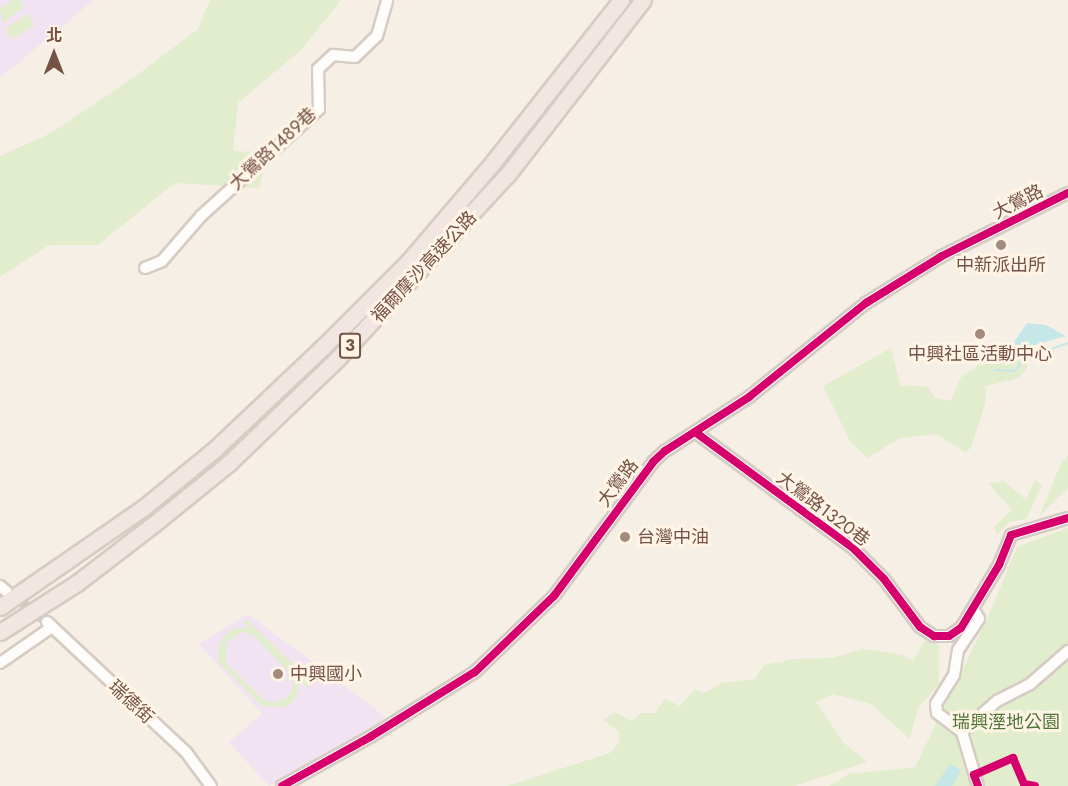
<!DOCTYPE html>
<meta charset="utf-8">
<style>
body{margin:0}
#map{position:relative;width:1068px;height:786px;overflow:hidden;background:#f6efe5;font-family:Jost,"Noto Sans TC",sans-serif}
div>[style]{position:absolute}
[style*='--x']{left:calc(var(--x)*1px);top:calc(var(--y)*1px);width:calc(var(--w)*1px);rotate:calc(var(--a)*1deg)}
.education>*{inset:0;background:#f1e3f1}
.green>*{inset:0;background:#e2edce;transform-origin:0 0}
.water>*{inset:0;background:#c6e7e7}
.stream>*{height:2px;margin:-1px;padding:0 1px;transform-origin:1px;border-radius:1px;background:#c6e7e7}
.minor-tunnel>*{height:10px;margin-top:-5px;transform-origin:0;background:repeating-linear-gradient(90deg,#d6c8bd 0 10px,transparent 0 15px)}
.roads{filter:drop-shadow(2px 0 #d7ccc3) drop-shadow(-2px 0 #d7ccc3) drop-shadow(0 2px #d7ccc3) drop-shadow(0 -2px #d7ccc3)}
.minor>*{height:10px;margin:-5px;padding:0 5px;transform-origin:5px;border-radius:5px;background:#fefdfb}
.highway>*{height:15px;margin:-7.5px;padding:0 7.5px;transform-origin:7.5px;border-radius:7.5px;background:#f1e6e2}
.cycleway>*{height:8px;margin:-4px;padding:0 4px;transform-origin:4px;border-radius:4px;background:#d6006c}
.dots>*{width:16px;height:16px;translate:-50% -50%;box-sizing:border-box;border:3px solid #fff4e5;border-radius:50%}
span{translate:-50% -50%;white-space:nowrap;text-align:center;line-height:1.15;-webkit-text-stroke:6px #fff4e5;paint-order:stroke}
.shield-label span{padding:2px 4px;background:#fff4e5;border:2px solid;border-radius:4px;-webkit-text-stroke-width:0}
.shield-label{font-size:16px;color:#755344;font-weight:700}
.street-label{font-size:18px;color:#755344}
.poi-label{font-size:18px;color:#755344}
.left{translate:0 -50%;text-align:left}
.park-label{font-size:18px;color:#4e7639}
.north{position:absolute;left:24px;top:24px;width:60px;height:60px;-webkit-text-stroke:4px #fff4e5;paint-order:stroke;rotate:0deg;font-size:16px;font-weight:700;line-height:24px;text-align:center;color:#755344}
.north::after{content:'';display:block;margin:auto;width:21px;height:27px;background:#755344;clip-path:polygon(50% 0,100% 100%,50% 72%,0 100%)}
</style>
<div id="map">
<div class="education">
<i style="clip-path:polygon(0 0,94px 0,0 78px)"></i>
<i style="clip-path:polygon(248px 614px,386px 717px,317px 763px,269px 786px,229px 742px,262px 714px,199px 644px)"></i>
</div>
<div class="green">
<i style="clip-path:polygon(12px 0,19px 0,24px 7px,3px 23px,0 9px)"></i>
<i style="clip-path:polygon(210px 0,341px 0,302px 49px,238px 103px,233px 150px,268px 155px,259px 188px,175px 183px,98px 245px,49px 245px,0 277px,0 156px,51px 133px,136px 76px,198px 29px)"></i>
<i style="left:28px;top:14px;width:13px;height:27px;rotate:58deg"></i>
<i style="clip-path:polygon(891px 348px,900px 385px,928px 387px,935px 398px,951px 401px,961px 377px,1003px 348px,1028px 366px,1019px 378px,986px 386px,985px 404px,971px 448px,965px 452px,936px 434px,900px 438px,868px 458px,851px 443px,823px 386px)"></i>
<i style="clip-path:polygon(1068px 455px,1068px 488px,1040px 515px,1061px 463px)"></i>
<i style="clip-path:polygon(1035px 480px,1042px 485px,1026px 519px,1009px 522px,997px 535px,994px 527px,1012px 510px,989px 484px,1004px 481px,1026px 500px)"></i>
<i style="clip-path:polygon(1068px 528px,1068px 786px,829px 786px,849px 774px,915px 767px,989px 615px,1017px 547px)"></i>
<i style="clip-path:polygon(evenodd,246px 619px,314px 683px,307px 688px,300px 680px,296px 698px,287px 707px,262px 706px,219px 663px,218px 648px,222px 638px,234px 628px,249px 628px,243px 622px,246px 619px,242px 632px,253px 635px,293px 676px,293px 688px,287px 697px,277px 702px,264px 700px,226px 663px,227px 642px,242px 632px)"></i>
<i style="clip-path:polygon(924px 641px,939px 645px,939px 684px,918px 708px,910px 739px,871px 704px,833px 694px,816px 702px,844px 743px,867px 762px,795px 786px,507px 786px,610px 753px,619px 743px,619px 732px,603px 720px,615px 712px,631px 721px,642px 713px,655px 713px,665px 699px,680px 706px,695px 689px,704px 693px,722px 683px,755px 679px,764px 665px,795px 659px,832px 658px,864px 649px,903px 655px,913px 661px)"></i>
</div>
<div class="water">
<i style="clip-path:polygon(1027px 323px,1046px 325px,1066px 336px,1034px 345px,1022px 355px,1014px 342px)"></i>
<i style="clip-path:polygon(950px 764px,961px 770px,952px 786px,935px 786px)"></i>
</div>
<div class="stream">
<i style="--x:995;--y:370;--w:20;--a:3"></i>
<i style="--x:1015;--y:371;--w:14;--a:-56"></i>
<i style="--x:1023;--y:359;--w:48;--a:-19.6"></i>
</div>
<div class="minor-tunnel">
<i style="--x:11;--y:594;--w:46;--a:37.9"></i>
</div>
<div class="roads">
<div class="minor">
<i style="--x:145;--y:268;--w:18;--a:-22"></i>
<i style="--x:162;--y:261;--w:60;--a:-49.1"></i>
<i style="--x:201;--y:216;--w:159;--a:-42.2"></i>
<i style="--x:319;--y:109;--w:40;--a:-91.4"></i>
<i style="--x:318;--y:69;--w:21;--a:-43"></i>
<i style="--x:333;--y:55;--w:22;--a:5"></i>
<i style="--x:355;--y:57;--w:30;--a:-44"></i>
<i style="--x:377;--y:36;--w:37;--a:-74"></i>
<i style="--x:695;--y:432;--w:197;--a:36.3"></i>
<i style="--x:854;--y:549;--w:42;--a:45"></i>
<i style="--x:884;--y:579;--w:60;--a:53.1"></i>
<i style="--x:920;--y:627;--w:17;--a:33"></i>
<i style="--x:934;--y:636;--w:15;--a:0"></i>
<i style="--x:949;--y:636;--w:14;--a:-34"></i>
<i style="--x:961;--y:628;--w:74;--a:-58.9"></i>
<i style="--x:999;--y:565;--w:32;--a:-68"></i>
<i style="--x:1011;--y:535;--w:59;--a:-16.6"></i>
<i style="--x:0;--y:586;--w:8;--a:40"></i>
<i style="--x:974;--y:610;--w:10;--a:61"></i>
<i style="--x:979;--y:619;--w:37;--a:124"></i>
<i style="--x:958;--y:650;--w:25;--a:99"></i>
<i style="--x:954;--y:675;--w:34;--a:122"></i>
<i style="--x:936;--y:704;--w:9;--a:84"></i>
<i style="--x:937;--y:713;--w:31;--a:37"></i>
<i style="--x:962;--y:732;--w:56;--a:73.5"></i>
<i style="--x:47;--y:622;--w:190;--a:43.1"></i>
<i style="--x:186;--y:752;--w:42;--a:53.7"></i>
<i style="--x:0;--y:663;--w:63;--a:-34.7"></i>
<i style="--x:962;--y:732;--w:47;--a:-41.5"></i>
<i style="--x:997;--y:701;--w:36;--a:-27"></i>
<i style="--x:1029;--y:685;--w:52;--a:-41.1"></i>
<i style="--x:282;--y:786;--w:101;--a:-29.1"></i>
<i style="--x:370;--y:737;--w:123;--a:-31.8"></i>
<i style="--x:475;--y:672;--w:110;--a:-43.9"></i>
<i style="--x:554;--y:596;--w:167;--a:-53.5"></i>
<i style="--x:653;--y:462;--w:16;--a:-43"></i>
<i style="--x:665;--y:451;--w:100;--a:-32.7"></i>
<i style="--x:749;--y:397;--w:150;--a:-38.8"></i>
<i style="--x:866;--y:303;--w:89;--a:-31.7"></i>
<i style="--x:942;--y:256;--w:141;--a:-26.6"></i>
</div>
<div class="highway">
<i style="--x:0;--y:607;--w:174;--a:-34.7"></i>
<i style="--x:143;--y:508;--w:93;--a:-39.3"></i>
<i style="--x:215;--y:449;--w:150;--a:-43.4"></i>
<i style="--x:324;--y:346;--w:120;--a:-45"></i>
<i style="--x:409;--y:261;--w:131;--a:-49.6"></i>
<i style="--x:494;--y:161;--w:205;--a:-51.7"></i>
<i style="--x:0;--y:632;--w:91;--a:-32.5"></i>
<i style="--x:77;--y:583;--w:98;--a:-37.6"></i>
<i style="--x:155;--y:523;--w:95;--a:-39"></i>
<i style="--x:229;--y:463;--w:151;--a:-43.9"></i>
<i style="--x:338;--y:358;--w:251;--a:-47.3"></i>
<i style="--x:508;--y:174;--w:220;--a:-52.2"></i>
</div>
</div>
<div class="cycleway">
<i style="--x:695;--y:432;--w:197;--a:36.3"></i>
<i style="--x:854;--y:549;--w:42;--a:45"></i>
<i style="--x:884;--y:579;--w:60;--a:53.1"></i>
<i style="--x:920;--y:627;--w:17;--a:33"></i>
<i style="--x:934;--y:636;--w:15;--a:0"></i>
<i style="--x:949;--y:636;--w:14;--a:-34"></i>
<i style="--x:961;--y:628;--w:74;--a:-58.9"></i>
<i style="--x:999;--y:565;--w:32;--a:-68"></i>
<i style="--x:1011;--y:535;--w:59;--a:-16.6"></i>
<i style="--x:282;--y:786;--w:101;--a:-29.1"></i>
<i style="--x:370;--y:737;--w:123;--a:-31.8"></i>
<i style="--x:475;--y:672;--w:110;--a:-43.9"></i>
<i style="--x:554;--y:596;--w:167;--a:-53.5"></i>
<i style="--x:653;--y:462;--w:16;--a:-43"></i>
<i style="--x:665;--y:451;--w:100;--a:-32.7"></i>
<i style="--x:749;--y:397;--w:150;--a:-38.8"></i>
<i style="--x:866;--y:303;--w:89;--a:-31.7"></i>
<i style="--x:942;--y:256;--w:141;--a:-26.6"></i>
<i style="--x:978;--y:786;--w:12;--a:-110"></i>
<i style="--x:974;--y:775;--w:43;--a:-23.6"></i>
<i style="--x:1013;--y:758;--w:28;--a:67"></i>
<i style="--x:1024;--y:784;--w:11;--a:10"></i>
</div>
<div class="dots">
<i style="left:1001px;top:245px;background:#a28a7c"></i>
<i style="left:980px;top:334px;background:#a28a7c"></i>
<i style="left:625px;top:537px;background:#a28a7c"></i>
<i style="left:278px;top:674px;background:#a28a7c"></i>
</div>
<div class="shield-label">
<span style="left:350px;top:346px">3</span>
</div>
<div class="street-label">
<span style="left:273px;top:149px;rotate:-43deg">大鶯路1489巷</span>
<span style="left:1018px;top:202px;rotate:-27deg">大鶯路</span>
<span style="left:424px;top:267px;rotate:-47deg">福爾摩沙高速公路</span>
<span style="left:618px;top:483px;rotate:-53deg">大鶯路</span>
<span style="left:823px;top:509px;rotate:37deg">大鶯路1320巷</span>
<span style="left:131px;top:702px;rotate:43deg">瑞德街</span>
</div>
<div class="poi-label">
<span style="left:1001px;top:265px">中新派出所</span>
<span style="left:980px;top:354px">中興社區活動中心</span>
<span class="left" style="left:637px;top:537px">台灣中油</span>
<span class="left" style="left:290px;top:674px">中興國小</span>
</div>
<div class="park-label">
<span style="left:1006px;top:722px">瑞興溼地公園</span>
</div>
<div class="north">北</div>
</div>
